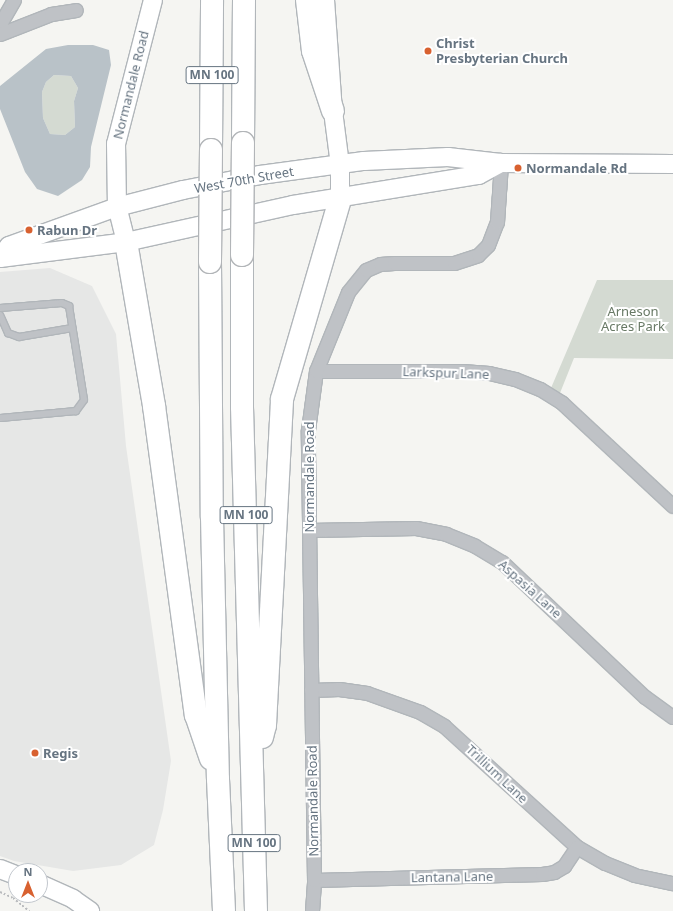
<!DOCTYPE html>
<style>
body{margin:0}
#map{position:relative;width:673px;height:911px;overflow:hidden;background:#f5f5f2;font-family:"Noto Sans",sans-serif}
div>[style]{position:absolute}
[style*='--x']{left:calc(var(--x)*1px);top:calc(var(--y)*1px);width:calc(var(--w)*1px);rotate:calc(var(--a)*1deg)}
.built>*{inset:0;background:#e6e7e6}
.green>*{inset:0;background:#d4dad2}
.water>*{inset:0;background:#b9c2c8}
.path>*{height:2px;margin-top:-1px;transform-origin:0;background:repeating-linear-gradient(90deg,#b9bbbe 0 2px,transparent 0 4px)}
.roads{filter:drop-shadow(1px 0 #b1b6ba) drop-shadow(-1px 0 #b1b6ba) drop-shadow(0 1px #b1b6ba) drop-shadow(0 -1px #b1b6ba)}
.lane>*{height:6px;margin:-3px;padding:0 3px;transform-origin:3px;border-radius:3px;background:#bfc2c6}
.street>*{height:13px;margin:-6.5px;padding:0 6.5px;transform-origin:6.5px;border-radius:6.5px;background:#bfc2c6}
.secondary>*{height:18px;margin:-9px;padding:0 9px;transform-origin:9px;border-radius:9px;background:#fff}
.highway>*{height:22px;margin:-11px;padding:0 11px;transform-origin:11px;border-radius:11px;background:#fff}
.bridges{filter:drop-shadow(1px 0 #b2b5b8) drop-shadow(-1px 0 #b2b5b8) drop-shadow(0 1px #b2b5b8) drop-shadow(0 -1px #b2b5b8)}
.highway-bridge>*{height:22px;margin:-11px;padding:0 11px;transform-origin:11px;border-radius:11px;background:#fff}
.dots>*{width:11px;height:11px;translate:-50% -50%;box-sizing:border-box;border:2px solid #fff;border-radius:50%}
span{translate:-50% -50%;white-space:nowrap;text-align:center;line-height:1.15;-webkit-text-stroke:4px #fff;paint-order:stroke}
.shield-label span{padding:1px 3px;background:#fff;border:1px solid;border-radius:3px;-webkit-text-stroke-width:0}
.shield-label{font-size:12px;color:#667481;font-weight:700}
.poi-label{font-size:13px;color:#667481;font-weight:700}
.left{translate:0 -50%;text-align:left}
.street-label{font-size:13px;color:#667481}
.park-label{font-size:13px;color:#687965}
.north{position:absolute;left:8px;top:863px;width:40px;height:40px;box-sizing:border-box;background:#fff;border:1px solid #c2c7cd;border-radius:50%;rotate:0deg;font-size:11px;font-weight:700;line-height:16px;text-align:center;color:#667481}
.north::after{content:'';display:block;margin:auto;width:14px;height:18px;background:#d86130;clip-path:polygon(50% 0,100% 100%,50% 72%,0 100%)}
</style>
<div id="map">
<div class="built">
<i style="clip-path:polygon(50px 268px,92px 286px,116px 334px,126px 446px,171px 761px,163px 810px,154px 845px,121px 865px,73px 871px,14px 861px,0 856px,0 272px)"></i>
</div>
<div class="green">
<i style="clip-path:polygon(54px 75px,71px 76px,78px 88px,74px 101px,75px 127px,65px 135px,50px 134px,43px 118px,42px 92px,46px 82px)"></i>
<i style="clip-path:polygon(597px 280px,673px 280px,673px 359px,574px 358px,560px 393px,551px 388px)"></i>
</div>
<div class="water">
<i style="clip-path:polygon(evenodd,68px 45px,93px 45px,109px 50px,111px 65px,91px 147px,90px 167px,82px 180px,58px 196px,37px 189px,25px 172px,0 109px,0 86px,46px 49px,68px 45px,54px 75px,71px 76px,78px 88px,74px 101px,75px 127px,65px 135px,50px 134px,43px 118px,42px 92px,46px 82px,54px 75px)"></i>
</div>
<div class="path">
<i style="--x:0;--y:892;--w:14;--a:25"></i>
<i style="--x:13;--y:898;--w:21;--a:39"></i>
</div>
<div class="roads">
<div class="lane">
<i style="--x:0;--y:308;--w:62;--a:-4.6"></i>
<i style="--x:62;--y:303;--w:8;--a:23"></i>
<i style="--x:69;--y:306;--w:95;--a:80.9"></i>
<i style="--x:84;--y:400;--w:14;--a:126"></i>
<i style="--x:76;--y:411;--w:76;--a:174.7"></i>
<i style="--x:0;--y:315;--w:20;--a:66"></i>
<i style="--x:8;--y:333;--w:12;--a:20"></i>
<i style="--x:19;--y:337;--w:54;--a:-9.6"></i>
</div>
<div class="street">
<i style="--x:0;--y:24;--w:28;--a:-60"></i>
<i style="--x:0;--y:34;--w:55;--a:-21.4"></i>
<i style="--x:51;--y:14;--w:25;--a:-9"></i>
<i style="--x:316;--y:371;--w:146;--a:0"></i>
<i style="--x:462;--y:371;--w:27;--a:4"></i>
<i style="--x:489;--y:373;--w:27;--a:13"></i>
<i style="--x:515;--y:379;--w:27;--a:22"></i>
<i style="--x:540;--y:389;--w:26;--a:32"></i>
<i style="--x:562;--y:403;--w:151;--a:42.9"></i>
<i style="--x:309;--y:530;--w:107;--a:-1.1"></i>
<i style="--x:416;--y:528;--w:31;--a:11"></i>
<i style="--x:446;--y:534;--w:31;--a:22"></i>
<i style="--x:475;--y:546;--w:31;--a:31"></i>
<i style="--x:502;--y:562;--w:197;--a:43.4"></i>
<i style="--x:645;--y:697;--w:34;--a:36"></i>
<i style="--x:311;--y:690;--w:28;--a:-2"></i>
<i style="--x:339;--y:689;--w:28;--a:8"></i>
<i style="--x:367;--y:693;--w:56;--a:19.7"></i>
<i style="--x:420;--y:712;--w:28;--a:30"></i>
<i style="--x:444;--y:726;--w:180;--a:42.3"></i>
<i style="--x:577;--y:847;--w:32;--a:30"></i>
<i style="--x:605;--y:863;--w:31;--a:22"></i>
<i style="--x:634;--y:875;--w:40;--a:12"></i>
<i style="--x:314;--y:880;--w:228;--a:-1.5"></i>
<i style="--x:542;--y:874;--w:12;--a:-9"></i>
<i style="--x:554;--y:872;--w:12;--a:-31"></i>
<i style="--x:564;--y:866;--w:23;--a:-56"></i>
<i style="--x:312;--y:911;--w:31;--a:-86"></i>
<i style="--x:314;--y:880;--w:450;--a:-90.8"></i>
<i style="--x:308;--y:430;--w:60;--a:-82.3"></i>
<i style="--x:316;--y:371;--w:85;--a:-67.9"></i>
<i style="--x:348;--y:292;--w:28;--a:-51"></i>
<i style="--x:366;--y:270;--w:15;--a:-23"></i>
<i style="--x:380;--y:264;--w:14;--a:-4"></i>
<i style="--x:394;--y:263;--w:60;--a:0"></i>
<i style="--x:454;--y:263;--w:25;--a:-18"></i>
<i style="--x:478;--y:255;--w:14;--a:-45"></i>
<i style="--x:488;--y:245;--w:25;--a:-69"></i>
<i style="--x:497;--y:222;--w:59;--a:-86.1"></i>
</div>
<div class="secondary">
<i style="--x:325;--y:0;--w:111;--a:85.9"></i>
<i style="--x:333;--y:111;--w:54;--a:82.6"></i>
<i style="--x:340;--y:165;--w:34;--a:90"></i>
<i style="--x:126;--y:242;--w:36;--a:-104"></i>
<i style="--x:117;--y:207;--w:63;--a:-90.9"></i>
<i style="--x:116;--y:144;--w:149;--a:-75.6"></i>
<i style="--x:0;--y:258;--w:15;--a:-53"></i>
<i style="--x:9;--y:246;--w:115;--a:-19.9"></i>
<i style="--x:117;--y:207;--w:68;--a:-14.4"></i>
<i style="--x:183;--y:190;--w:78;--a:-11"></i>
<i style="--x:260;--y:175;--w:105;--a:-7.7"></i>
<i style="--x:364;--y:161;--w:84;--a:-2.7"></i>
<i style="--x:448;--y:157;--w:53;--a:6.5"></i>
<i style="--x:501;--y:163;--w:172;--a:0.3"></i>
<i style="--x:0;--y:258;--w:127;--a:-7.2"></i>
<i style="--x:126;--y:242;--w:171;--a:-12.5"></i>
<i style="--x:293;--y:205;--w:188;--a:-9.2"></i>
<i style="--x:479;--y:175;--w:25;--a:-29"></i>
<i style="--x:0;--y:869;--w:17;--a:21"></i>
<i style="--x:40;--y:884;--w:36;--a:24"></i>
<i style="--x:73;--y:899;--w:21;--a:35"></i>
</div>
<div class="highway">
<i style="--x:307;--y:0;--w:51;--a:83.3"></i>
<i style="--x:313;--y:51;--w:63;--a:71.6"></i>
<i style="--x:243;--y:143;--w:143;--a:-89.6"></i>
<i style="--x:211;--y:150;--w:150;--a:-89.6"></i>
<i style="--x:126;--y:242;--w:166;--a:80.3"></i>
<i style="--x:154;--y:406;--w:312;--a:82.3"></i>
<i style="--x:196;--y:715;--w:46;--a:71.2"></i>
<i style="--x:242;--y:255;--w:152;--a:90"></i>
<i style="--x:242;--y:407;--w:504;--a:88.41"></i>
<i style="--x:210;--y:262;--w:255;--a:89.6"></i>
<i style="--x:212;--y:517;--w:262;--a:88.7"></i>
<i style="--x:218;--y:779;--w:132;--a:87.4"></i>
<i style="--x:262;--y:737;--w:12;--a:-76"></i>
<i style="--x:265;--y:725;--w:326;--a:-87"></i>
<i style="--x:282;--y:399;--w:208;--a:-73.8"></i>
</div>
</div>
<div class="bridges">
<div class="highway-bridge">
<i style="--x:242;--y:255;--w:112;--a:-89.5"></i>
<i style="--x:210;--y:262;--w:112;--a:-89.5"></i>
</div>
</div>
<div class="dots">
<i style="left:428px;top:51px;background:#d86130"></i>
<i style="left:518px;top:168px;background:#d86130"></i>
<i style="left:29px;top:230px;background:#d86130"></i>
<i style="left:35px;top:753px;background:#d86130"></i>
</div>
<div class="shield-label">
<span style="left:212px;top:75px">MN 100</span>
<span style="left:246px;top:515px">MN 100</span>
<span style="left:254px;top:843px">MN 100</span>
</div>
<div class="poi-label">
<span class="left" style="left:436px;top:51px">Christ<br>Presbyterian Church</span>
<span class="left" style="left:526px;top:168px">Normandale Rd</span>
<span class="left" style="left:37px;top:230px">Rabun Dr</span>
<span class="left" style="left:43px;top:753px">Regis</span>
</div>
<div class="street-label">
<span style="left:131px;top:85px;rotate:-76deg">Normandale Road</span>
<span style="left:244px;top:180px;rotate:-10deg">West 70th Street</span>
<span style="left:446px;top:373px;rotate:2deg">Larkspur Lane</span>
<span style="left:309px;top:477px;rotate:-90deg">Normandale Road</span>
<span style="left:530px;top:589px;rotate:42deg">Aspasia Lane</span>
<span style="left:497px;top:774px;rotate:43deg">Trillium Lane</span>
<span style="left:313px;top:801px;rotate:-91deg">Normandale Road</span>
<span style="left:452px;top:877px;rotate:-1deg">Lantana Lane</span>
</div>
<div class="park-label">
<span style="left:633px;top:319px">Arneson<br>Acres Park</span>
</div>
<div class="north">N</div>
</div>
